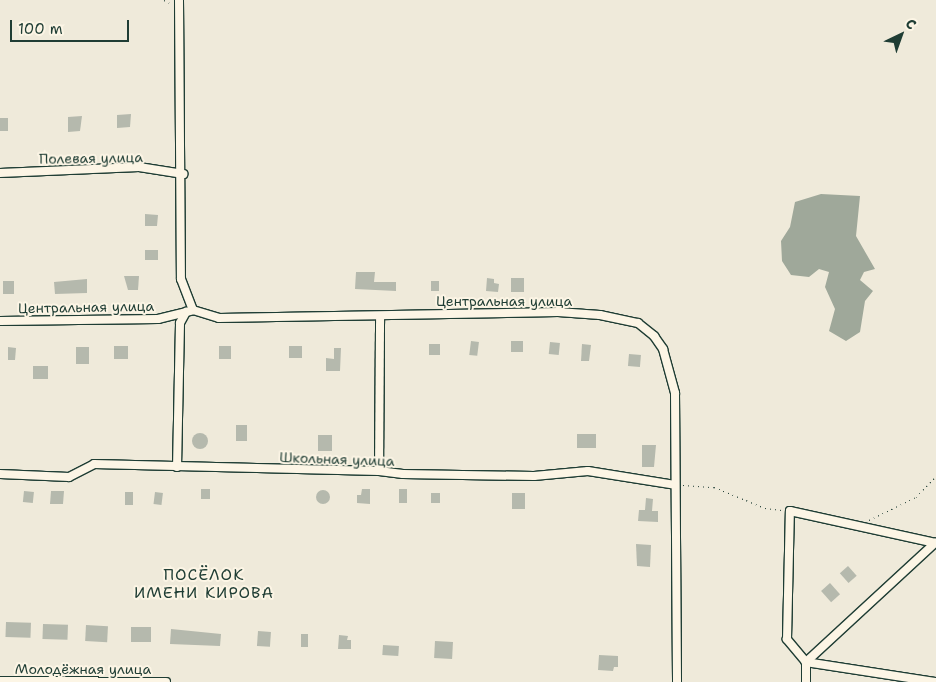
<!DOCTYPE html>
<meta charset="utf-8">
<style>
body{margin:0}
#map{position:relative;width:936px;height:682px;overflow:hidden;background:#efeada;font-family:"Shantell Sans",sans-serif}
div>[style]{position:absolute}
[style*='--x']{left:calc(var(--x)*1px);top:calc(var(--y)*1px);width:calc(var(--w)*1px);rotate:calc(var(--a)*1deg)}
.water>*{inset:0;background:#9fa89a}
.building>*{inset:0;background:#b5b9ad;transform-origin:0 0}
.round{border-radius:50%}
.path>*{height:1px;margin-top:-0.5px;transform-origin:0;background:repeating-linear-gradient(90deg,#1f3d34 0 1px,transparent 0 5px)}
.roads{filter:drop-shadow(1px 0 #1f3d34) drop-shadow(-1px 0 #1f3d34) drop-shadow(0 1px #1f3d34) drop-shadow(0 -1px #1f3d34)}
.minor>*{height:8px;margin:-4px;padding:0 4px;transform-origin:4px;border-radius:4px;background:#fcf5e5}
span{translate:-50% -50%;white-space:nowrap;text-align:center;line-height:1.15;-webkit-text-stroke:4px #fcf5e5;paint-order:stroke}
.street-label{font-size:14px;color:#1f3d34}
.quarter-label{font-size:16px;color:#1f3d34;letter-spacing:1px}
.north{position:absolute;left:876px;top:10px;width:50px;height:50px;-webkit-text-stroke:4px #fcf5e5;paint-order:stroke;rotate:42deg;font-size:14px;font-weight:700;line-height:20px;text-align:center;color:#1f3d34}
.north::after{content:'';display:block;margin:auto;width:18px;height:22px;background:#1f3d34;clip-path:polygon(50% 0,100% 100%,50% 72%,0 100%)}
.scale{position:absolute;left:10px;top:20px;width:119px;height:22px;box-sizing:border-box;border:2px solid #1f3d34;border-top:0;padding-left:6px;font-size:15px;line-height:18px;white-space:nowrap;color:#1f3d34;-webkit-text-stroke:4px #fcf5e5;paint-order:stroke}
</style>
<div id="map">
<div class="water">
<i style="clip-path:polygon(821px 194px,860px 196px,856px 236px,875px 269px,864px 272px,860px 280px,873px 291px,865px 301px,860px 332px,846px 341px,829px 331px,835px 309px,825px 287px,829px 272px,819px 269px,809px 277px,791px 275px,782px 261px,781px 241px,790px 227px,795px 202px)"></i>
</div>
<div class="building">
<i style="clip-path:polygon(131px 114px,130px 127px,117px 128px,117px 115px)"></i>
<i style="clip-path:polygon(82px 116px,80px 131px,68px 132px,68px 117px)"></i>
<i style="left:0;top:118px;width:8px;height:13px"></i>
<i style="clip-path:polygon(145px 214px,158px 215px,157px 226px,145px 226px)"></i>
<i style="left:145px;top:250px;width:13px;height:10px"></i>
<i style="clip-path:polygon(356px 272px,375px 272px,374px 282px,396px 282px,396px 291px,355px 289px)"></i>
<i style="clip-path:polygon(124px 276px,139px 276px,138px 290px,128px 290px)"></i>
<i style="clip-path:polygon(487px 278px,494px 279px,494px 283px,499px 284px,498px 292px,486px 291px)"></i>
<i style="left:511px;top:278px;width:13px;height:14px"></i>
<i style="clip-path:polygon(87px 279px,87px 293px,55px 294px,54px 282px)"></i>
<i style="left:3px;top:281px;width:11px;height:13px"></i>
<i style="left:431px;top:281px;width:8px;height:10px"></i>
<i style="left:471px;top:341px;width:8px;height:14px;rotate:7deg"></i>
<i style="left:511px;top:341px;width:12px;height:11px"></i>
<i style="left:550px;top:342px;width:10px;height:12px;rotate:6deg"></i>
<i style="left:429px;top:344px;width:11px;height:11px"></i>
<i style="clip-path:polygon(582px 344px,591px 345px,589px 361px,581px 361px)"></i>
<i style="left:114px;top:346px;width:14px;height:13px"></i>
<i style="left:219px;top:346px;width:12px;height:13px"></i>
<i style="left:289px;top:346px;width:13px;height:12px"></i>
<i style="clip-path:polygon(8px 347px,16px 348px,15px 360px,8px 360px)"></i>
<i style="left:76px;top:347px;width:13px;height:17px"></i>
<i style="clip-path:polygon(334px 348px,341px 348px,340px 371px,326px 371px,326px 358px,334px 359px)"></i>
<i style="left:629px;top:354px;width:12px;height:12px;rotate:5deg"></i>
<i style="left:33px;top:366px;width:15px;height:13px"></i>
<i style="left:236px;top:425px;width:11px;height:16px"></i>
<i class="round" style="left:192px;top:433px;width:16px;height:16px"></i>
<i style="left:577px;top:434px;width:19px;height:14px"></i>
<i style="left:318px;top:435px;width:14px;height:16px"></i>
<i style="clip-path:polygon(642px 445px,656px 445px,654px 467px,642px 467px)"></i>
<i style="left:201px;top:489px;width:9px;height:10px"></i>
<i style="clip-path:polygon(362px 489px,370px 489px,370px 504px,357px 503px,357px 495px,361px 495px)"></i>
<i style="left:399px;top:489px;width:8px;height:14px"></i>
<i class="round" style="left:316px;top:490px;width:14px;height:14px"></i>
<i style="left:24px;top:491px;width:10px;height:11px;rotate:6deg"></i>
<i style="clip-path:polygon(51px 491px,64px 491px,63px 504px,50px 504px)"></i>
<i style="left:125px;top:492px;width:8px;height:13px"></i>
<i style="left:155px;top:492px;width:8px;height:12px;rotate:7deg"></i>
<i style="left:431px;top:493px;width:9px;height:10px"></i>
<i style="left:512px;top:493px;width:13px;height:16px"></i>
<i style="clip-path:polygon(646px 498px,653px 499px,652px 511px,658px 511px,658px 522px,638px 521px,639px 510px,645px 510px)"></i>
<i style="clip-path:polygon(636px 544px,651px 545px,650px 567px,637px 566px)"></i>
<i style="left:848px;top:566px;width:13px;height:11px;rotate:48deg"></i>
<i style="left:830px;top:583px;width:15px;height:12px;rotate:48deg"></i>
<i style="left:6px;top:622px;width:25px;height:15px;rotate:2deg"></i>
<i style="left:43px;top:624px;width:25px;height:15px;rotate:2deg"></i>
<i style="left:86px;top:625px;width:22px;height:16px;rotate:3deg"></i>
<i style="left:131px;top:627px;width:20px;height:15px"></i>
<i style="clip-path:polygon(171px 629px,221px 634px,220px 646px,170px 644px)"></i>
<i style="left:258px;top:631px;width:13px;height:15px;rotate:4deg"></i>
<i style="left:301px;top:634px;width:7px;height:13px"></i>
<i style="clip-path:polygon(339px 635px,348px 636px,347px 640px,351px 640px,351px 649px,338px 649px)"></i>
<i style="left:435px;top:641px;width:18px;height:17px;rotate:3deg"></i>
<i style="left:383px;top:645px;width:16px;height:10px;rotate:4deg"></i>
<i style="clip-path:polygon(599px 655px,618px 656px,618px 667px,614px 667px,613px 671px,598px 670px)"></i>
</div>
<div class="path">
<i style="--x:164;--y:0;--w:9;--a:27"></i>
<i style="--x:683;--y:485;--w:31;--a:4"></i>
<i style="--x:714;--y:487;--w:55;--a:22.4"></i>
<i style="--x:765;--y:508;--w:17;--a:7"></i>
<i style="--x:869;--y:520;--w:52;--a:-26.1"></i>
<i style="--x:916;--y:497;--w:29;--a:-46"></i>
</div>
<div class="roads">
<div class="minor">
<i style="--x:179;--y:0;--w:279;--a:89.6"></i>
<i style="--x:181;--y:279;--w:33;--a:69"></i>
<i style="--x:0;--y:173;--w:139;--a:-2.5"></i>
<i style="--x:139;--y:167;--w:45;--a:9"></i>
<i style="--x:0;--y:321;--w:158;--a:-0.7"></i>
<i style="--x:158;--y:319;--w:36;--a:-14"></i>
<i style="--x:193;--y:310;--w:27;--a:17"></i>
<i style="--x:219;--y:318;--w:339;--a:-1"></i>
<i style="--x:558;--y:312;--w:42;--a:4.1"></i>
<i style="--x:600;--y:315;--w:39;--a:12"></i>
<i style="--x:638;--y:323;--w:21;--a:39"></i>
<i style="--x:654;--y:336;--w:16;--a:55"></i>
<i style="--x:663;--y:349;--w:46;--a:74.7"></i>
<i style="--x:675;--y:393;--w:289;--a:89.6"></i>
<i style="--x:177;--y:467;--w:144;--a:-88.8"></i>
<i style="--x:180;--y:323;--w:13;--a:-61"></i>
<i style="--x:379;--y:471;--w:155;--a:-89.6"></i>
<i style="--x:0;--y:474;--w:69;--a:2.5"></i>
<i style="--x:69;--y:477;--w:28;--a:-27"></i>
<i style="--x:94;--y:464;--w:285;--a:1.4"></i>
<i style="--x:379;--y:471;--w:24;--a:7"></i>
<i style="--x:403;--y:474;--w:131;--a:0.9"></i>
<i style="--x:534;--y:476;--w:54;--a:-5.3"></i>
<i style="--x:588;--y:471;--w:88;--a:9.1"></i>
<i style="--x:0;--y:681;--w:166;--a:0.3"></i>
<i style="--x:806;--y:682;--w:20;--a:-90"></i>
<i style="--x:806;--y:662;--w:176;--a:-42.7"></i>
<i style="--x:935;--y:682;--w:131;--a:-171.2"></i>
<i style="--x:806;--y:662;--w:30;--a:-130"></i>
<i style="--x:787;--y:639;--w:128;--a:-88.7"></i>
<i style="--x:790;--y:511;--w:149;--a:12.4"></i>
</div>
</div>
<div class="street-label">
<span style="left:91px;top:158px;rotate:-1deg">Полевая улица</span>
<span style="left:504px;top:301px">Центральная улица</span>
<span style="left:86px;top:307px;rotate:-1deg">Центральная улица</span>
<span style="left:337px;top:459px;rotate:2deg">Школьная улица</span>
<span style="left:83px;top:669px">Молодёжная улица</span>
</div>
<div class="quarter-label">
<span style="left:204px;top:584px">ПОСЁЛОК<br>ИМЕНИ КИРОВА</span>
</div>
<div class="north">С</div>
<div class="scale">100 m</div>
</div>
